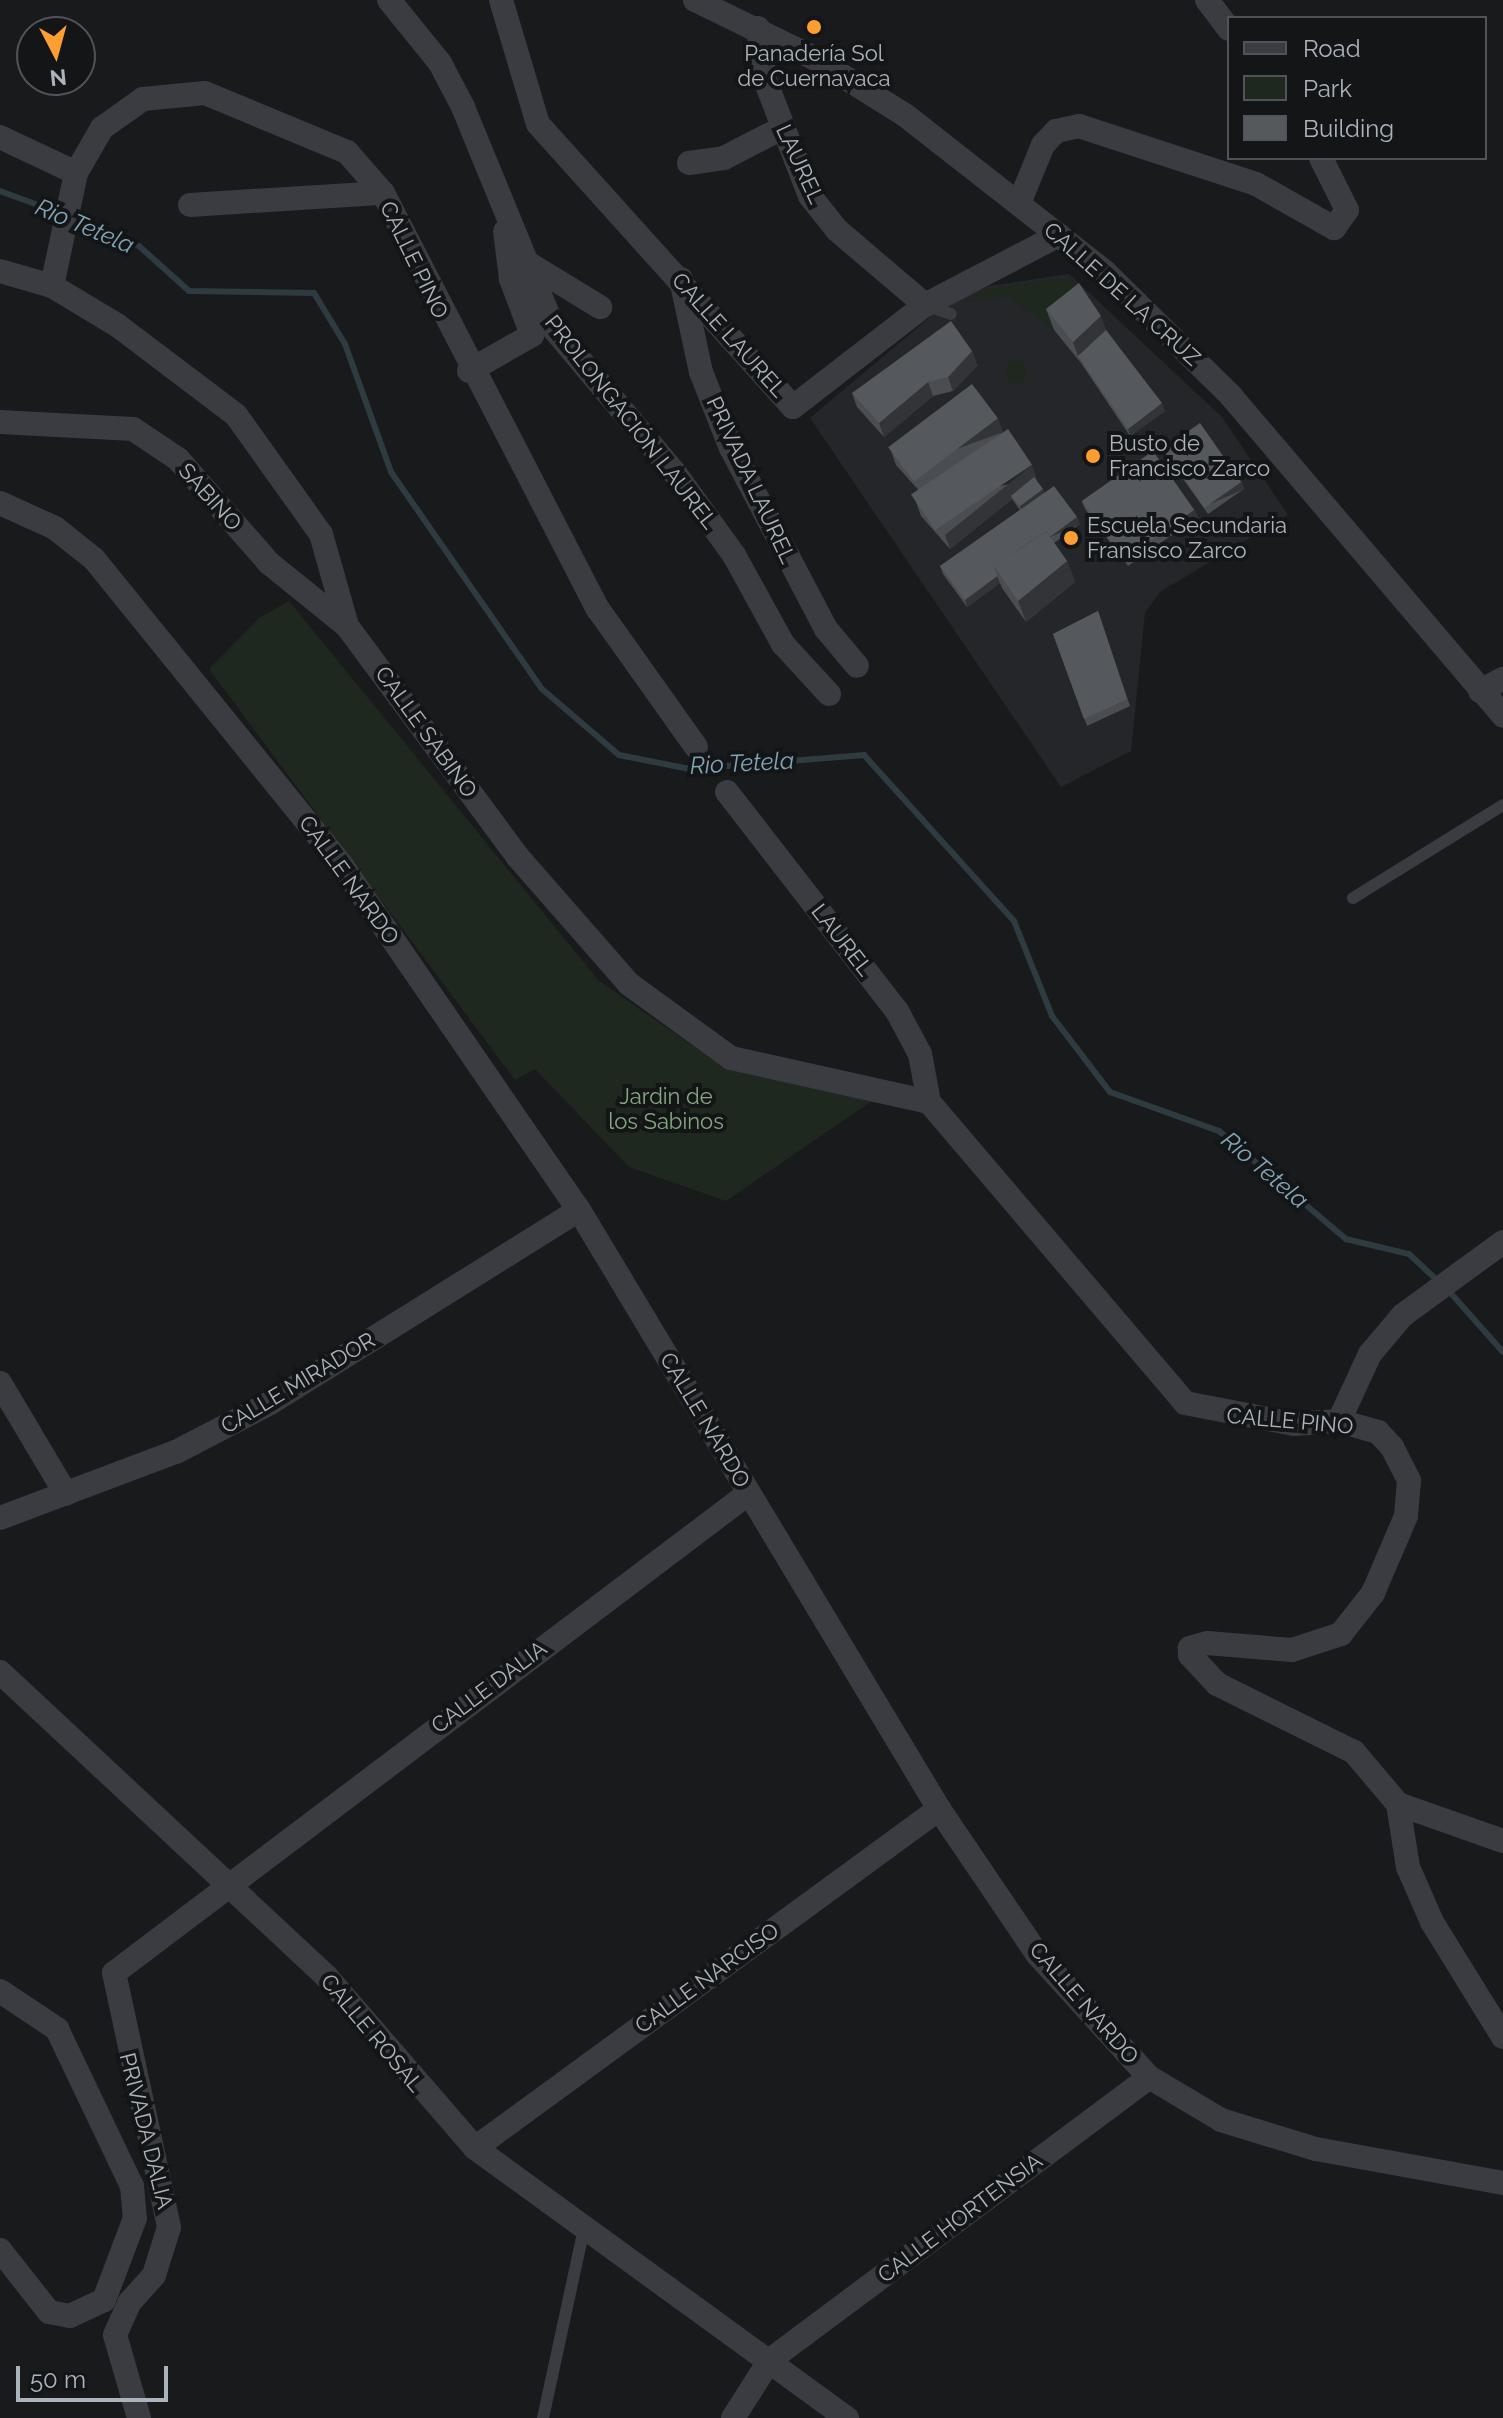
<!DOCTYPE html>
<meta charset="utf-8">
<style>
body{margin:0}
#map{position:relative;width:1503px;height:2418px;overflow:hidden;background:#191a1c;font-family:Raleway,sans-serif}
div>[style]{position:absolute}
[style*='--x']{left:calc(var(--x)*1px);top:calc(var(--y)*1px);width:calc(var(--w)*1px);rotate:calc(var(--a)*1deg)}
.built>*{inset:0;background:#252629}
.green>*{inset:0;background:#1f281f}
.round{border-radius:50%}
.stream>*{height:6px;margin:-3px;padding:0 3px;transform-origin:3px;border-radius:3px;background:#2e3b41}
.lane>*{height:12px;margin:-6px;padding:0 6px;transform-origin:6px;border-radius:6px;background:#3a3c41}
.street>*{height:24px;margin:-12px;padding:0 12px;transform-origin:12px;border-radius:12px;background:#3a3c41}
.wall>*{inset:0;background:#4a4d51}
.shaded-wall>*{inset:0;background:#323437;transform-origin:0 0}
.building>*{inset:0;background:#55585d;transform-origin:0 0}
.dots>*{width:22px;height:22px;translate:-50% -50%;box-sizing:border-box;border:4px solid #141517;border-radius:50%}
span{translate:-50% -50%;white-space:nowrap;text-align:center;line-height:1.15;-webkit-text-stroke:8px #141517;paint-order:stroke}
.poi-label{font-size:22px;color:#abb3bc}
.left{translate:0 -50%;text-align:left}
.street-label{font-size:22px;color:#abb3bc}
.park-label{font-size:22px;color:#84a881}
.water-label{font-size:24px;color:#81a6b9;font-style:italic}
.legend{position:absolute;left:1227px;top:16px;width:260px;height:144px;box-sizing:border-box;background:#141517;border:2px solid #505459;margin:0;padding:10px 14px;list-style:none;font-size:24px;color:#abb3bc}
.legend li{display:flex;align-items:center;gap:16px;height:40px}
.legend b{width:40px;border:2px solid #505459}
.north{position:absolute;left:16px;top:16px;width:80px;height:80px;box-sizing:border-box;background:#141517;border:2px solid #505459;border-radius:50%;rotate:174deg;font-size:22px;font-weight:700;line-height:32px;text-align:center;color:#abb3bc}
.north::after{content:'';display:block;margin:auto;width:28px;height:36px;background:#fd9e31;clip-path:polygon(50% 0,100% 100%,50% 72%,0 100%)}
.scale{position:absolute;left:16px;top:2366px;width:152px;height:36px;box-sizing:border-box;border:4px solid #abb3bc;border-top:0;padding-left:10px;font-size:24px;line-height:28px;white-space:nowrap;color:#abb3bc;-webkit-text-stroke:6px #141517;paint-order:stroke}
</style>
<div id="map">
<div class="built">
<i style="clip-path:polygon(1069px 274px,1222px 417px,1288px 515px,1160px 592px,1145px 613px,1131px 751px,1061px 787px,810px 418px,942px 307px,989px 286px)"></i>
</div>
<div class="green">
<i style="clip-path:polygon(1054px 279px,1072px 279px,1092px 300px,1054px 330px,1007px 297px,963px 302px,988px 288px)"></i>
<i class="round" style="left:1005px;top:361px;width:22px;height:22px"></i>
<i style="clip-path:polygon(289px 601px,599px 981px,715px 1061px,876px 1098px,726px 1201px,629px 1167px,535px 1069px,515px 1080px,209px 669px,259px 618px)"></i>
</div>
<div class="stream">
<i style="--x:0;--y:191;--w:64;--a:20.1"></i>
<i style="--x:74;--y:219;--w:70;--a:22.6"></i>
<i style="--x:139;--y:246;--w:67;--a:42"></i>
<i style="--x:189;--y:291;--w:125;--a:0.9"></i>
<i style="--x:314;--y:293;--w:60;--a:58.7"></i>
<i style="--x:345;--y:344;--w:136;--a:70.2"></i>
<i style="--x:391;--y:472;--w:264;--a:55.2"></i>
<i style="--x:542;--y:689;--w:101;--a:40.6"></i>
<i style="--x:619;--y:755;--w:72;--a:11.2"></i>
<i style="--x:690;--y:769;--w:175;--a:-4.6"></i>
<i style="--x:864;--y:755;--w:224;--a:47.9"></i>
<i style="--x:1014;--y:921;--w:102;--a:68.2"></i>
<i style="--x:1052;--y:1016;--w:96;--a:52.7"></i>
<i style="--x:1110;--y:1092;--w:116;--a:19.7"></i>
<i style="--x:1219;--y:1131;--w:167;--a:40.4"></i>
<i style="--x:1346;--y:1239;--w:65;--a:13.4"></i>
<i style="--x:1409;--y:1254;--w:40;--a:43"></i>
<i style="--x:1447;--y:1289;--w:84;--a:48.4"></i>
</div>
<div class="lane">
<i style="--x:928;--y:306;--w:24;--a:19"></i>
<i style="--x:1353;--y:898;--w:176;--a:-31.8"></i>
<i style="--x:543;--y:2418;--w:194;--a:-77.8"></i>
</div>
<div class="street">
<i style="--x:389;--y:0;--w:81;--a:51"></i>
<i style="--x:440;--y:63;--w:50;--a:62.4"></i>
<i style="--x:463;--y:107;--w:240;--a:67.7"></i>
<i style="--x:554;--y:329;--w:188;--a:50"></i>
<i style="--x:675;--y:473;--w:101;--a:54.3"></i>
<i style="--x:734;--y:555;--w:102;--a:61.2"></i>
<i style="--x:783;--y:644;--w:68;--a:47.4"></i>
<i style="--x:501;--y:0;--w:129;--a:73.4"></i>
<i style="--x:538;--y:124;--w:381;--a:48"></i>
<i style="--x:793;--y:407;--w:167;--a:-37.7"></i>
<i style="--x:925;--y:305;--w:151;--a:-27.6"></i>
<i style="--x:695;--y:0;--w:132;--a:26"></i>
<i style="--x:814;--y:58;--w:107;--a:32.1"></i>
<i style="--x:905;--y:115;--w:254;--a:38.1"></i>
<i style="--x:1105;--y:272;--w:177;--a:44.5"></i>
<i style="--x:1231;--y:396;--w:420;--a:49.6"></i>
<i style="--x:1207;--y:0;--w:36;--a:53"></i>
<i style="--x:758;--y:28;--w:52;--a:82.3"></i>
<i style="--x:765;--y:80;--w:124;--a:68.8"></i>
<i style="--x:810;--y:196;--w:43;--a:51.5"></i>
<i style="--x:837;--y:230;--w:116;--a:40.4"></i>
<i style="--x:0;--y:137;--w:84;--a:25.3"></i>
<i style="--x:689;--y:163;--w:35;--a:-8"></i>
<i style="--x:724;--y:158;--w:65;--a:-27.3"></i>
<i style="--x:1020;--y:201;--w:61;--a:-67.7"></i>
<i style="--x:1043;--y:145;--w:19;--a:-47"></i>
<i style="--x:1056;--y:131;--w:24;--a:-12"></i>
<i style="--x:1079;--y:126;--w:186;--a:18.1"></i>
<i style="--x:1256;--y:184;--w:90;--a:29.4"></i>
<i style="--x:1334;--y:228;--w:22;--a:-54"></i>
<i style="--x:1347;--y:210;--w:58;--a:-116.6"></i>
<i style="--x:190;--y:205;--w:193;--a:-3.6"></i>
<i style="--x:526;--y:262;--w:87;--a:31.3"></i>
<i style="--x:0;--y:271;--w:54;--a:16.1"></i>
<i style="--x:52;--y:286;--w:76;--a:31"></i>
<i style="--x:117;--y:325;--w:149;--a:37.1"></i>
<i style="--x:236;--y:415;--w:146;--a:54.5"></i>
<i style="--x:321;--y:534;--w:96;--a:74.2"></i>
<i style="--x:347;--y:626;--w:286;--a:53.5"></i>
<i style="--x:517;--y:856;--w:170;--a:48.8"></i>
<i style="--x:629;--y:984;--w:126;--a:36"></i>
<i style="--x:731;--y:1058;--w:203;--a:12.5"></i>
<i style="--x:681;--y:279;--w:95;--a:77.9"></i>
<i style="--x:701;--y:372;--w:82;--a:68.5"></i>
<i style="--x:731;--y:448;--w:204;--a:62.3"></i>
<i style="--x:826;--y:629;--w:48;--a:50"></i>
<i style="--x:52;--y:286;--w:116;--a:-78"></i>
<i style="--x:76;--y:173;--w:52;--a:-60"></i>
<i style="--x:102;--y:128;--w:50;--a:-35.3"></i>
<i style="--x:143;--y:99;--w:62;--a:-5.5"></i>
<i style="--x:205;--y:93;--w:154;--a:22.6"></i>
<i style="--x:347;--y:152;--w:55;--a:48.7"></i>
<i style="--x:383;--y:193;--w:468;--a:62.7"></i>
<i style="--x:598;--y:609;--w:169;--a:54.6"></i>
<i style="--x:469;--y:371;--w:73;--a:-29.7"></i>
<i style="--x:532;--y:335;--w:60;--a:-110.6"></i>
<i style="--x:511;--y:279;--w:48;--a:-97.1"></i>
<i style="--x:0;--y:422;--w:133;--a:3"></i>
<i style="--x:133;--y:429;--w:54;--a:33.7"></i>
<i style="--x:178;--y:459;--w:138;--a:48.8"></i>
<i style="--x:269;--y:563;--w:100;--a:38.9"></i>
<i style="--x:0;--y:503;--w:60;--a:24.4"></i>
<i style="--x:55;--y:528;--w:50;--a:38.5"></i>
<i style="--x:94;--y:559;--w:396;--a:51"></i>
<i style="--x:343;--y:867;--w:416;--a:55.5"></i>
<i style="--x:579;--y:1210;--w:699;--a:58.99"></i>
<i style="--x:939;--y:1809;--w:175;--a:55.9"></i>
<i style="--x:1037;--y:1954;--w:166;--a:47.7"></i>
<i style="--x:1149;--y:2077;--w:84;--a:30.8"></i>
<i style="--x:1221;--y:2120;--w:99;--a:17"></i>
<i style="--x:1316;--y:2149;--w:190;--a:10.3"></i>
<i style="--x:1480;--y:691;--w:26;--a:-28"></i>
<i style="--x:727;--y:792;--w:277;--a:52.2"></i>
<i style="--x:897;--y:1011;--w:49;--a:61.9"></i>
<i style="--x:920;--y:1054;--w:49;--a:79.4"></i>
<i style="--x:929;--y:1102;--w:395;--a:49.6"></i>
<i style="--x:1185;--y:1403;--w:111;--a:10.9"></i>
<i style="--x:1294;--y:1424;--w:45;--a:-3.8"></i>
<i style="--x:1339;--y:1421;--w:41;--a:15.8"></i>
<i style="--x:1378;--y:1432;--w:21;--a:47"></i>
<i style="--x:1392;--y:1447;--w:38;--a:63"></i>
<i style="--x:1409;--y:1481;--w:35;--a:95"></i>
<i style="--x:1406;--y:1516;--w:84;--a:113.2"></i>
<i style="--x:1373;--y:1593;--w:52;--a:128"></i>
<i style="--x:1341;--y:1634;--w:52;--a:161.9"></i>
<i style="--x:1292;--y:1650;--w:85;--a:-175.3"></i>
<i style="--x:1207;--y:1643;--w:18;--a:164"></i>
<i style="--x:1190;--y:1648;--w:7;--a:90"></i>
<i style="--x:1190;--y:1655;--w:40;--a:47"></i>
<i style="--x:1217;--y:1684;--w:153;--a:26.4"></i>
<i style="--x:1354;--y:1752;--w:68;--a:49.8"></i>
<i style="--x:0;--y:1383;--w:129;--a:59.3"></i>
<i style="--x:1339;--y:1421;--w:74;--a:-65.2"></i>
<i style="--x:1370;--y:1354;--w:51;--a:-49.8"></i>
<i style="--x:1403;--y:1315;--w:124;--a:-36.1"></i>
<i style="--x:0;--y:1518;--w:188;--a:-20.6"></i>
<i style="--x:176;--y:1452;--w:106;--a:-27.5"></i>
<i style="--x:270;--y:1403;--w:364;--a:-32"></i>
<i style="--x:0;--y:1672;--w:447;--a:43"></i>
<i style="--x:327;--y:1977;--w:226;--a:49.1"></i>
<i style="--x:475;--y:2148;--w:460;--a:36"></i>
<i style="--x:1398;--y:1804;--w:64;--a:81"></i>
<i style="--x:1408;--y:1867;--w:60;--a:66.4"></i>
<i style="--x:1432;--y:1922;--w:135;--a:58.3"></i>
<i style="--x:1398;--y:1804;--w:111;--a:19.4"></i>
<i style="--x:0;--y:1991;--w:69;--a:33.7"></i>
<i style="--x:57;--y:2029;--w:174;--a:64.5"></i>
<i style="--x:132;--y:2186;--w:32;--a:85"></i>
<i style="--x:135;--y:2218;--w:88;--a:110.7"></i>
<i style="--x:104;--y:2300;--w:38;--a:155"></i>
<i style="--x:70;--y:2316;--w:21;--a:-169"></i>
<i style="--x:49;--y:2312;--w:79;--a:-128.3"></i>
<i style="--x:475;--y:2148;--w:575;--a:-36.15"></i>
<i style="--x:139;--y:2418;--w:86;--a:-106.1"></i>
<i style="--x:115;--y:2335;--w:35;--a:-66"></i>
<i style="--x:129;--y:2303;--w:38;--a:-48"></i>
<i style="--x:154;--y:2275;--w:50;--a:-72.6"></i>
<i style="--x:169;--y:2227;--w:260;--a:-102.2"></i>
<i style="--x:114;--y:1973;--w:796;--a:-37.09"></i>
<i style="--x:733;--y:2418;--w:69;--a:-57.5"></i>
<i style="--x:770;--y:2360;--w:473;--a:-36.7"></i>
</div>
<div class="wall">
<i style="clip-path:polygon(1046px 309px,1106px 330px,1165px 411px,1130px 436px,1081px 363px,1054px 330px)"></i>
<i style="clip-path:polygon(972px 351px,977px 366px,953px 391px,933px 396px,884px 437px,857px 407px,852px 393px)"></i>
<i style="clip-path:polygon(1003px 432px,922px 494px,896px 465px,891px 451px)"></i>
<i style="clip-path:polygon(1163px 448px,1241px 482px,1244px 489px,1208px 514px,1166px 455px)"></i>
<i style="clip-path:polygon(1037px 479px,1036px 480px,1044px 493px,1080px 524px,1054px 543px,1067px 561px,1075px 582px,1026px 622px,1002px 588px,1000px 583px,967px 607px,943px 574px,940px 566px,1020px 510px,1012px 499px,950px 549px,921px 516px,916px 502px)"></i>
<i style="clip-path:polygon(1082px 502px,1198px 517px,1128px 566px,1085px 509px)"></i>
<i style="clip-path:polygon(1098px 611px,1130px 706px,1087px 726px,1053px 634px)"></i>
</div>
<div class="shaded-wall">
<i style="clip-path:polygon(1101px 316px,1109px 338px,1078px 356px,1073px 342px)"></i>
<i style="clip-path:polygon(972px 351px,977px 366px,953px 391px,948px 377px)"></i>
<i style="clip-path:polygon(928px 382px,933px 396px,884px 437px,879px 423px)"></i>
<i style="clip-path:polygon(1162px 403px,1165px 411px,1130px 436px,1128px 429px)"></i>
<i style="left:998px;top:418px;width:15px;height:102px;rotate:70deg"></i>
<i style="clip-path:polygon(1032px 465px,1037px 479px,1013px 498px,1011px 496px,1012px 499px,950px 549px,945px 535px)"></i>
<i style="left:1241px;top:482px;width:8px;height:44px;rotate:67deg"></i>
<i style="clip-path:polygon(1043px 489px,1046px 496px,1023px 514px,1020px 506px)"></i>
<i style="left:1195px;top:510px;width:8px;height:85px;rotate:67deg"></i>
<i style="left:1077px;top:517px;width:8px;height:97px;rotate:67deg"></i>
<i style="clip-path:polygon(1067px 561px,1075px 582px,1026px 622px,1018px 601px)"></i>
<i style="clip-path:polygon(997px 576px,1000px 583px,967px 607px,965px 600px)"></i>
</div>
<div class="building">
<i style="clip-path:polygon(1079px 283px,1101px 316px,1073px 342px,1046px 309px)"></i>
<i style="clip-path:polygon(951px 321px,972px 351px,948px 377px,928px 382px,879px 423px,852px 393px)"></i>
<i style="clip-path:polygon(1106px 330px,1162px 403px,1128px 429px,1078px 356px)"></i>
<i style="left:972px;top:384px;width:43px;height:105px;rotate:53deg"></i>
<i style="left:1200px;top:423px;width:72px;height:45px;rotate:55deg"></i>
<i style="left:1008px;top:429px;width:43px;height:117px;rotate:56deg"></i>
<i style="left:1153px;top:451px;width:72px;height:87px;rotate:55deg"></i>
<i style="clip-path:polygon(1034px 477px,1043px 489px,1020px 506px,1011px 496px)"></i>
<i style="clip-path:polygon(1054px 486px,1077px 517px,1050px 537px,1046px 531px,994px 566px,997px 576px,965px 600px,940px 566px)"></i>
<i style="clip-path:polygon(1046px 531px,1067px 561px,1018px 601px,994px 566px)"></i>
<i style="clip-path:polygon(1098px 611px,1127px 699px,1084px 719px,1053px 634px)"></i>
</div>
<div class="dots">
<i style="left:814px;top:27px;background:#fd9e31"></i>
<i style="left:1093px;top:456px;background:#fd9e31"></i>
<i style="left:1071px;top:538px;background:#fd9e31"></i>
</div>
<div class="poi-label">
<span style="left:814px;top:66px">Panadería Sol<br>de Cuernavaca</span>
<span class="left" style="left:1109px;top:456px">Busto de<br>Francisco Zarco</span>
<span class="left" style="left:1087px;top:538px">Escuela Secundaria<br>Fransisco Zarco</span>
</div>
<div class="street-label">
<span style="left:800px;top:164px;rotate:65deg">LAUREL</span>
<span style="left:414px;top:260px;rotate:64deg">CALLE PINO</span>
<span style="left:1122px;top:294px;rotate:42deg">CALLE DE LA CRUZ</span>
<span style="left:729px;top:335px;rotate:48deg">CALLE LAUREL</span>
<span style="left:631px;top:422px;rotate:52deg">PROLONGACIÓN LAUREL</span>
<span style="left:751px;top:480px;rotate:65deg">PRIVADA LAUREL</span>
<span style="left:210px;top:497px;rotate:48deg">SABINO</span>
<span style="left:426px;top:732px;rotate:54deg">CALLE SABINO</span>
<span style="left:349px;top:880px;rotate:54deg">CALLE NARDO</span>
<span style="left:842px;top:940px;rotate:52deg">LAUREL</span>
<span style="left:298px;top:1383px;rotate:-31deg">CALLE MIRADOR</span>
<span style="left:705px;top:1420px;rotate:59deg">CALLE NARDO</span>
<span style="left:1290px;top:1421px;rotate:5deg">CALLE PINO</span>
<span style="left:489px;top:1687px;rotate:-37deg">CALLE DALIA</span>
<span style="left:707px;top:1978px;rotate:-36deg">CALLE NARCISO</span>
<span style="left:1084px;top:2003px;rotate:49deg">CALLE NARDO</span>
<span style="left:372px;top:2033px;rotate:50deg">CALLE ROSAL</span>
<span style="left:146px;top:2131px;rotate:76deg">PRIVADA DALIA</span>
<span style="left:960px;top:2218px;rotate:-37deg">CALLE HORTENSIA</span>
</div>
<div class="park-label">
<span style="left:666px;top:1109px">Jardin de<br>los Sabinos</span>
</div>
<div class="water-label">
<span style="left:85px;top:226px;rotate:23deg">Rio Tetela</span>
<span style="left:742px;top:763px;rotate:-3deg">Rio Tetela</span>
<span style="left:1265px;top:1170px;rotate:40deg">Rio Tetela</span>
</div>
<ul class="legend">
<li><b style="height:10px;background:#3a3c41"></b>Road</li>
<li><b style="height:22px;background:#1f281f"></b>Park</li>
<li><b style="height:22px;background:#55585d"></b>Building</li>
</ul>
<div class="north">N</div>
<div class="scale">50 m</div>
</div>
